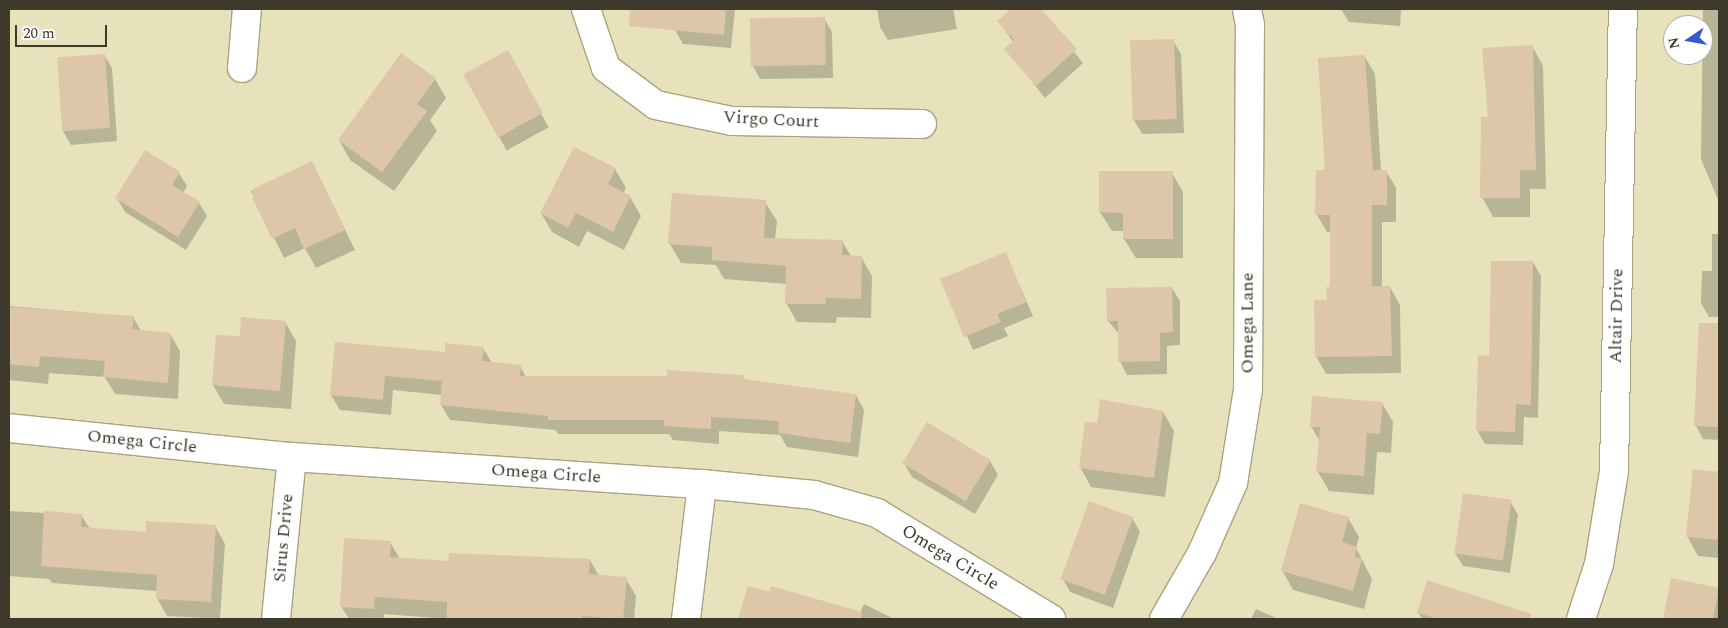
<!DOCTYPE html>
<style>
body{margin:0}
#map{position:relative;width:1728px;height:628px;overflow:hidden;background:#e7e1bc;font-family:Spectral,serif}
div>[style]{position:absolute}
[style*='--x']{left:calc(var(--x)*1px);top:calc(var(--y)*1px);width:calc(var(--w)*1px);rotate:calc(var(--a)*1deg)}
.shadow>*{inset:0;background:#0003;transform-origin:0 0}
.building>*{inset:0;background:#dec6a8;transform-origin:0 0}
.roads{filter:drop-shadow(1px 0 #a9a380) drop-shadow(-1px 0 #a9a380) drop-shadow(0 1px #a9a380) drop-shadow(0 -1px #a9a380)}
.minor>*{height:28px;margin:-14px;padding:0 14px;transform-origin:14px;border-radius:14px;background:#fff}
span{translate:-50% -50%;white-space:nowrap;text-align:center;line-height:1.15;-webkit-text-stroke:4.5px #fff;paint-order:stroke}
.street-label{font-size:18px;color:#3d3a2b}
.frame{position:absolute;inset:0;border:10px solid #3d3a2b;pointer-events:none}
.north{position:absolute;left:1663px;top:15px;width:50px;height:50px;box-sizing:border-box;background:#fff;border:1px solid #b1b0aa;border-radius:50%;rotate:258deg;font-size:14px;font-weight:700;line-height:20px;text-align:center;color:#3d3a2b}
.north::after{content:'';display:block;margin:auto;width:18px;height:22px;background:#345acb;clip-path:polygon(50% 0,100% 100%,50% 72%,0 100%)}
.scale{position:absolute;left:15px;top:25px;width:92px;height:22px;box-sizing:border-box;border:2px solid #3d3a2b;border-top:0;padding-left:6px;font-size:15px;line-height:18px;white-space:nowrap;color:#3d3a2b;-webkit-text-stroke:4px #fff;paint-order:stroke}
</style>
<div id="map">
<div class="shadow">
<i style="clip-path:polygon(652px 9px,735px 9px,731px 48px,683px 44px,675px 30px,651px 14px)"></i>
<i style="clip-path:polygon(877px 9px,953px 9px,957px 29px,888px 40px,880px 27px)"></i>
<i style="clip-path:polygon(1013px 9px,1039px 9px,1083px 63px,1045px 98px,1006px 49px,1013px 42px,999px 21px)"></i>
<i style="clip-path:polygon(1341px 9px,1401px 9px,1400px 26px,1349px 22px)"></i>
<i style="clip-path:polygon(1703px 9px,1719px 9px,1719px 202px,1701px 159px)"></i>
<i style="clip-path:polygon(824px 18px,832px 32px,833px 78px,760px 79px,753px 66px)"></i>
<i style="clip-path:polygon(1173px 41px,1181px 54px,1184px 133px,1142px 134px,1134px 120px)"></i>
<i style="clip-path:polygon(1532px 46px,1543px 66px,1546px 189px,1530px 189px,1530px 217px,1493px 217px,1482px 197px,1489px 118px)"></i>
<i style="left:507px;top:52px;width:86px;height:48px;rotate:61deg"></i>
<i style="clip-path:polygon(104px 55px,112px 68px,117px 141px,71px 145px,63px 131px,58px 58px)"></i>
<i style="clip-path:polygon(1365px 57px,1375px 74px,1381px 171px,1386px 171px,1396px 188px,1396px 222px,1382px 222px,1382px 287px,1390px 287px,1400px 305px,1401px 373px,1326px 374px,1316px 356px,1331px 288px,1331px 232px,1327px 232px,1317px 215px,1326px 171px)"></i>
<i style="clip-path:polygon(435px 79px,446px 98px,430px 120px,437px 131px,394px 191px,350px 160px,339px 140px)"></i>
<i style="clip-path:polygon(312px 162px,355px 250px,316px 268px,305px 248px,284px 258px,251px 191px)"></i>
<i style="clip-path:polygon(615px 169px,626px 188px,623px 194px,630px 197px,641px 216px,624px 250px,587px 231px,579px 247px,552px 232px,541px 213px)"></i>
<i style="clip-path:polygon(1101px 172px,1172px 173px,1183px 192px,1183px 258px,1136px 258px,1124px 239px,1124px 231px,1112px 231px,1100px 212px)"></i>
<i style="clip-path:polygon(179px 173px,187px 186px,183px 193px,199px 203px,207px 216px,186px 250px,125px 212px,117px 198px)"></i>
<i style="clip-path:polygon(765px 202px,777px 221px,775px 240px,842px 241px,851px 256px,861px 257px,872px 276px,871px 318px,837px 317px,836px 323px,797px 322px,786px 303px,786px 284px,724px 279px,716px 265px,681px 263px,670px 244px)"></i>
<i style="clip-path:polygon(1712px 234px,1719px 234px,1719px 317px,1709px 317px,1701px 303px,1702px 271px,1712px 271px)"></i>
<i style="clip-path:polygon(1005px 253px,1033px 316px,1004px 328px,1008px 336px,973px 350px,942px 279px)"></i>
<i style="clip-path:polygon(1533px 262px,1541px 276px,1538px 418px,1524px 417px,1523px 445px,1485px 444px,1477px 430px,1490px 357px)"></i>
<i style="clip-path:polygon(1172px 288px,1180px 301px,1180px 345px,1167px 346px,1167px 374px,1127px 375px,1120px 361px,1119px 334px,1108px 321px)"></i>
<i style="clip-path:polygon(9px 306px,133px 317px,141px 331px,170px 334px,180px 351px,178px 399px,115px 394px,105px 377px,49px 373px,48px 384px,9px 380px)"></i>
<i style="clip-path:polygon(285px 322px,296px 341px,291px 409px,224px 404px,213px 385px)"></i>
<i style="clip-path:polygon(483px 348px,492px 363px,520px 366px,526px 377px,743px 376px,745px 380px,856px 395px,864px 410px,858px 457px,787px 447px,780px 435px,719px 431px,719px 444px,673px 440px,669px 434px,558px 434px,556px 430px,450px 420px,441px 405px,442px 395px,393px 390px,391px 415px,340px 410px,331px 395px,446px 353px)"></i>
<i style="clip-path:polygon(1699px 349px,1719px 350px,1719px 440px,1703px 439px,1696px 426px)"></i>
<i style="clip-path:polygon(1101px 401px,1163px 412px,1174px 431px,1165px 497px,1091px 487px,1080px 467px,1098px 424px)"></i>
<i style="clip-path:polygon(1382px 403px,1393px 422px,1391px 453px,1377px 452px,1374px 495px,1329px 491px,1318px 472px,1320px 442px,1311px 426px)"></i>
<i style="clip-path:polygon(990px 461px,998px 475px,975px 514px,912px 477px,904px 463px)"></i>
<i style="clip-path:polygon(1694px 471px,1719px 473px,1719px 558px,1698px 556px,1687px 536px)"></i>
<i style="clip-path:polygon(1510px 501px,1518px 515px,1510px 573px,1463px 566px,1455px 553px)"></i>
<i style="clip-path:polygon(9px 511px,81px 515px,90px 529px,147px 534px,215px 526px,225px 544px,220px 619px,167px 616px,157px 598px,157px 591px,52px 583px,49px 579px,9px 576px)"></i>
<i style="clip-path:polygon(1132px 518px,1140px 532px,1113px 608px,1070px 592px,1063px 579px)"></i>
<i style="clip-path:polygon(1348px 518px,1359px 537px,1356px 548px,1372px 579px,1364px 609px,1293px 590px,1282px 570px)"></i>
<i style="clip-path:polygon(390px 542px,400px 559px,450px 562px,590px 560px,599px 576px,626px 579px,636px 596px,634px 619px,448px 619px,384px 614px,384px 619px,349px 619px,341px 606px)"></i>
<i style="clip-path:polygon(1672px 580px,1718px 589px,1719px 619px,1664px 619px)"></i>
<i style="clip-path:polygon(749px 587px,860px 613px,864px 604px,894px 619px,740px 619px)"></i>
<i style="clip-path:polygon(1491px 603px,1501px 619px,1422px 619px,1418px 612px)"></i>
<i style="clip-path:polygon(1256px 609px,1278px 619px,1251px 619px)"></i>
</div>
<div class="building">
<i style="clip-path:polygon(630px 9px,726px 9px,724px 35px,629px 26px)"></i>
<i style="clip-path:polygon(1011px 9px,1041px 9px,1077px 49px,1036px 86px,1004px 49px,1014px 40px,997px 21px)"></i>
<i style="left:825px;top:17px;width:48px;height:75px;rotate:89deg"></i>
<i style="left:1174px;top:39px;width:80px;height:44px;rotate:88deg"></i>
<i style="clip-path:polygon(1533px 45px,1536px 170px,1520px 170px,1520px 198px,1480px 198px,1481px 117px,1488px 117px,1482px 48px)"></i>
<i style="left:508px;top:50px;width:72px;height:51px;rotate:61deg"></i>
<i style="clip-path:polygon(401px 53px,436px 78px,417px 104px,427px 111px,382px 172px,338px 140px)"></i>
<i style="left:105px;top:54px;width:74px;height:48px;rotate:86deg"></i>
<i style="clip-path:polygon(1365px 55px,1373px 170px,1387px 170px,1387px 205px,1372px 205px,1372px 286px,1390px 286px,1392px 356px,1315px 357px,1314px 300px,1327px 300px,1326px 287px,1330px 287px,1330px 215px,1315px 215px,1316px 170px,1325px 170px,1318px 58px)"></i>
<i style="clip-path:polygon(574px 147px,616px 168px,608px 184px,631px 196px,613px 232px,576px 213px,568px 228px,540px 213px)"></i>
<i style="clip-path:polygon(145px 150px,180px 172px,172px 185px,200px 202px,178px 237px,115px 198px)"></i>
<i style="clip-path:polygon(312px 161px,345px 230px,304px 249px,295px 228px,272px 239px,253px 199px,253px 189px)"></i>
<i style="clip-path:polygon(1099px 171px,1173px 171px,1173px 239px,1123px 239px,1123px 213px,1099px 212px)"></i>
<i style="clip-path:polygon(672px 193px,766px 200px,764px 238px,843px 240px,842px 255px,862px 256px,861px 299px,826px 298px,826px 304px,785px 304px,786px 266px,712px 260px,712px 247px,668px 244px)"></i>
<i style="clip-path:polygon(1006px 252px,1026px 302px,997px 314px,1001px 322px,964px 337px,940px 279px)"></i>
<i style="clip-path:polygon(1491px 261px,1533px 261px,1531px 405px,1516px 404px,1515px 432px,1476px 431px,1478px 355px,1489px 356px)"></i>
<i style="clip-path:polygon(1172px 287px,1173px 332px,1160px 333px,1160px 361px,1118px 362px,1118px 321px,1107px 321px,1106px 288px)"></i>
<i style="clip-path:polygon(9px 307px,134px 316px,132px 329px,171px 333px,168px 383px,103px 377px,105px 361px,40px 356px,39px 367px,9px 364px)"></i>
<i style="clip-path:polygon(241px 317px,286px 321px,280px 391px,212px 385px,216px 335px,240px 336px)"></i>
<i style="clip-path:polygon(1699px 323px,1719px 323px,1719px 427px,1694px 426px)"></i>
<i style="clip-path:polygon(335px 342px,445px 352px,445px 343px,484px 347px,482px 361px,521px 365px,520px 376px,667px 376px,667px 370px,744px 375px,744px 379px,856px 394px,850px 443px,778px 433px,779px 421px,711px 417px,711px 429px,663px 426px,664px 420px,548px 420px,548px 416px,440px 405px,442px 381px,385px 376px,383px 400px,330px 395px)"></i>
<i style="clip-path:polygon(1312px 396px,1383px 402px,1380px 434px,1367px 433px,1364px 476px,1316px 472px,1320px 427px,1310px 427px)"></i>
<i style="clip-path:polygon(1100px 399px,1163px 411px,1154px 478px,1079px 468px,1085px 422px,1097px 423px)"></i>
<i style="left:927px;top:422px;width:74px;height:48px;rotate:31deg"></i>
<i style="clip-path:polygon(1693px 469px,1719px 472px,1719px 540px,1686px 537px)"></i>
<i style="left:1463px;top:493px;width:49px;height:61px;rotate:8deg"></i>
<i style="left:1089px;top:501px;width:47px;height:83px;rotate:20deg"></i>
<i style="clip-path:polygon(1300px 503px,1349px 517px,1342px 542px,1357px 547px,1355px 557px,1362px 559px,1353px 591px,1281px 571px)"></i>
<i style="clip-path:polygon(44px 511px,82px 514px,81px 527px,146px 532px,146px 521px,216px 525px,211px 602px,156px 599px,157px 575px,41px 566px)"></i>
<i style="clip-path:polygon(344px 538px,391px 541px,390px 557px,448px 561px,449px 553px,590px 559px,589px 574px,627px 577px,623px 619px,583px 616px,582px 619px,447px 619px,447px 602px,375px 597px,374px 609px,340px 607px)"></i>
<i style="clip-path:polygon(1671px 578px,1719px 588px,1713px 619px,1663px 619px)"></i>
<i style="clip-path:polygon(1427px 580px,1531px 614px,1530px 619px,1439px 619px,1417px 613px)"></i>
<i style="clip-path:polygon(748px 586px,770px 592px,771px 586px,862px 612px,861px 619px,738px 619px)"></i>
</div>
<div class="roads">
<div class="minor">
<i style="--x:586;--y:9;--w:62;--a:71.3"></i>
<i style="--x:606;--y:68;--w:62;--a:36.5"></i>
<i style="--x:656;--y:105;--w:78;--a:11.9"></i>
<i style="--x:732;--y:121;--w:190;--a:0.9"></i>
<i style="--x:242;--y:68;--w:59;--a:-85.2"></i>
<i style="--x:9;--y:428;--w:284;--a:5.9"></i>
<i style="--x:292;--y:457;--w:411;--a:3.8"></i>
<i style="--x:702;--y:484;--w:113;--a:5.6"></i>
<i style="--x:814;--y:495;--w:66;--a:15.9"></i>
<i style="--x:877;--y:513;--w:204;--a:31.3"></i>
<i style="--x:276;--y:619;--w:163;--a:-84.4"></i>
<i style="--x:686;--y:619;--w:136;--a:-83.2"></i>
<i style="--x:1164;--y:619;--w:76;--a:-60.1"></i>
<i style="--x:1202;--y:553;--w:77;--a:-66.1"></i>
<i style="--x:1233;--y:483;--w:95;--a:-80.9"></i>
<i style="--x:1248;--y:389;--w:364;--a:-89.7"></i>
<i style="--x:1250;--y:25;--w:16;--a:-101"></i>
<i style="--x:1581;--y:619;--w:58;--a:-71.9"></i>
<i style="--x:1599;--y:564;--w:94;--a:-80.8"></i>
<i style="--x:1614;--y:471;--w:462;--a:-88.9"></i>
</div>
</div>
<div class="street-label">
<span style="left:771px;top:120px;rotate:3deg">Virgo Court</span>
<span style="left:1617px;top:316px;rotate:-89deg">Altair Drive</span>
<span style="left:1248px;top:323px;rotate:-90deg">Omega Lane</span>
<span style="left:142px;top:442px;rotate:6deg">Omega Circle</span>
<span style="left:546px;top:474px;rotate:4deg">Omega Circle</span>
<span style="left:284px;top:538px;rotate:-85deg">Sirus Drive</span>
<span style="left:950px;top:558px;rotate:31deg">Omega Circle</span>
</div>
<div class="frame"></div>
<div class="north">N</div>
<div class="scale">20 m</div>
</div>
